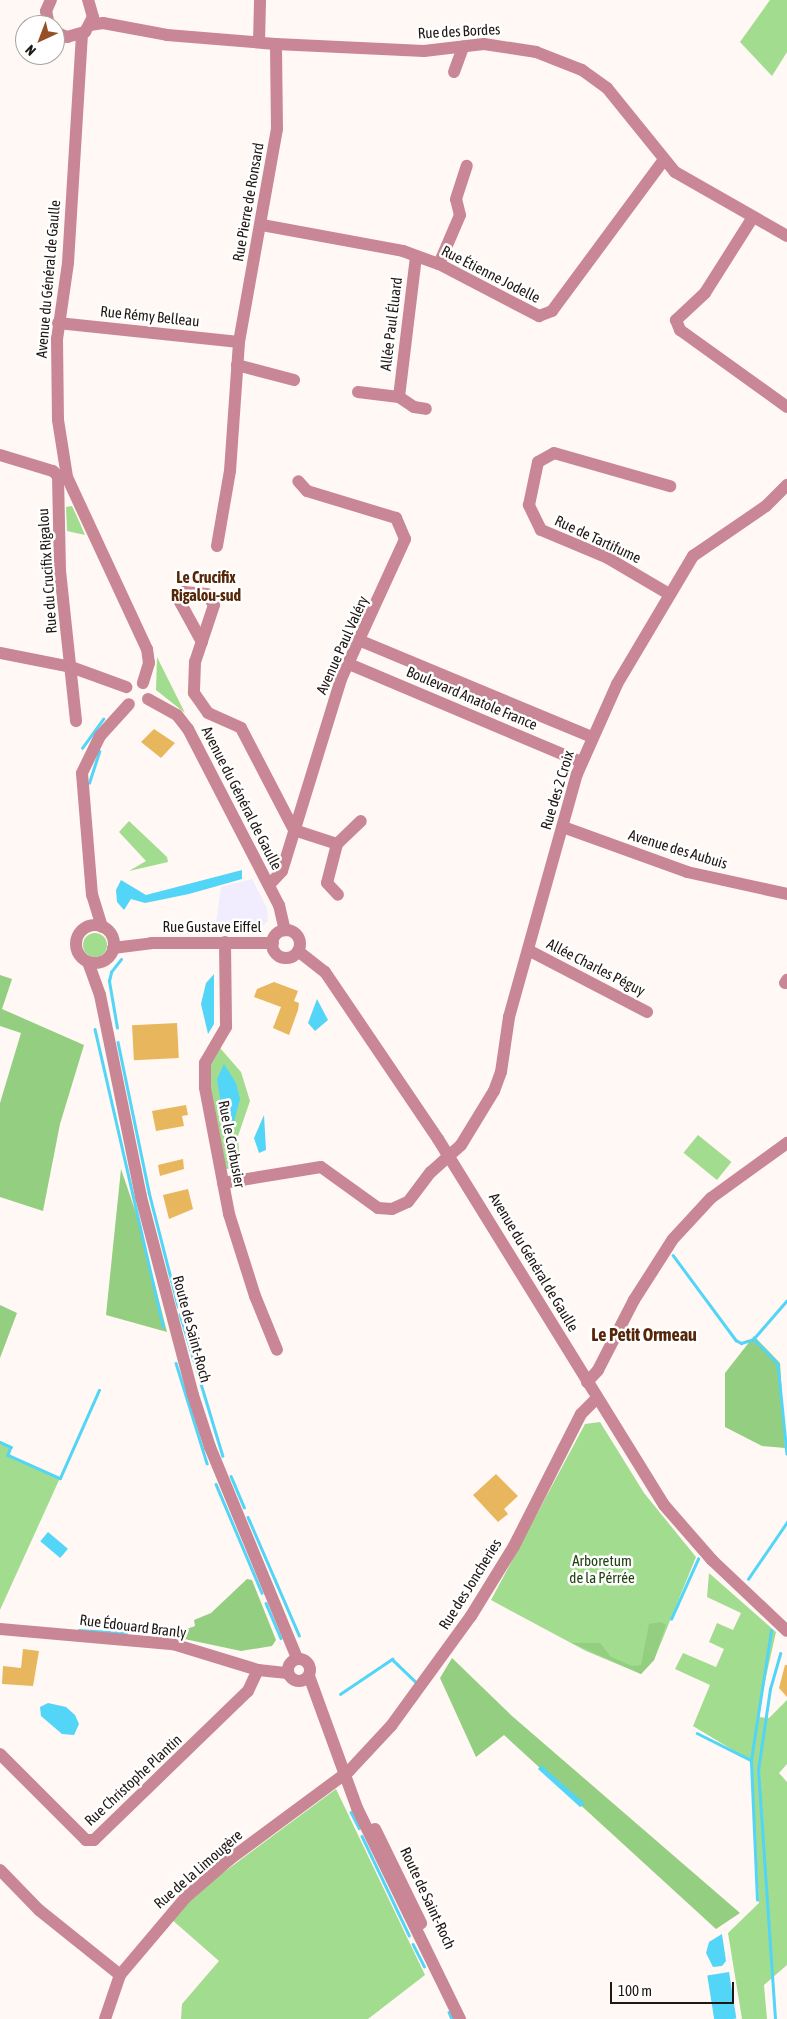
<!DOCTYPE html>
<meta charset="utf-8">
<style>
body{margin:0}
#map{position:relative;width:787px;height:2019px;overflow:hidden;background:#fff8f4;font-family:"Asap Condensed",sans-serif}
div>[style]{position:absolute}
[style*='--x']{left:calc(var(--x)*1px);top:calc(var(--y)*1px);width:calc(var(--w)*1px);rotate:calc(var(--a)*1deg)}
.commercial>*{inset:0;background:#f1ecfe}
.green>*{inset:0;background:#a2dc8e;transform-origin:0 0}
.round{border-radius:50%}
.forest>*{inset:0;background:#94ce80}
.water>*{inset:0;background:#52d5f7;transform-origin:0 0}
.stream>*{height:2.5px;margin:-1.25px;padding:0 1.25px;transform-origin:1.25px;border-radius:1.25px;background:#52d5f7}
.building>*{inset:0;background:#e8b65c;transform-origin:0 0}
.minor>*{height:12px;margin:-6px;padding:0 6px;transform-origin:6px;border-radius:6px;background:#c98795}
.minor>.ring{margin:-6px;padding:0;box-sizing:content-box;background:none;border:12px solid #c98795;border-radius:50%}
span{translate:-50% -50%;white-space:nowrap;text-align:center;line-height:1.15;-webkit-text-stroke:5px #fff;paint-order:stroke}
.street-label{font-size:15px;color:#1f1815}
.park-label{font-size:15px;color:#1e430e}
.neighbourhood-label{font-size:16px;color:#552708;font-weight:700}
.quarter-label{font-size:18px;color:#552708;font-weight:700}
.north{position:absolute;left:15px;top:15px;width:50px;height:50px;box-sizing:border-box;background:#fff;border:1px solid #a5a3a1;border-radius:50%;rotate:223deg;font-size:14px;font-weight:700;line-height:20px;text-align:center;color:#1f1815}
.north::after{content:'';display:block;margin:auto;width:18px;height:22px;background:#965026;clip-path:polygon(50% 0,100% 100%,50% 72%,0 100%)}
.scale{position:absolute;left:610px;top:1982px;width:124px;height:22px;box-sizing:border-box;border:2px solid #1f1815;border-top:0;padding-left:6px;font-size:15px;line-height:18px;white-space:nowrap;color:#1f1815;-webkit-text-stroke:4px #fff;paint-order:stroke}
</style>
<div id="map">
<div class="commercial">
<i style="clip-path:polygon(252px 879px,267px 908px,268px 921px,259px 929px,215px 930px,221px 887px)"></i>
</div>
<div class="green">
<i style="clip-path:polygon(770px 0,787px 0,787px 52px,772px 76px,740px 42px)"></i>
<i style="clip-path:polygon(72px 506px,79px 521px,85px 535px,67px 531px,66px 507px)"></i>
<i style="clip-path:polygon(157px 657px,185px 713px,156px 690px)"></i>
<i style="clip-path:polygon(129px 821px,167px 857px,168px 862px,129px 871px,146px 861px,119px 832px)"></i>
<i class="round" style="left:83px;top:933px;width:24px;height:24px"></i>
<i style="clip-path:polygon(220px 1048px,241px 1072px,250px 1101px,238px 1136px,240px 1166px,223px 1170px,209px 1083px,211px 1059px)"></i>
<i style="left:698px;top:1135px;width:43px;height:23px;rotate:39deg"></i>
<i style="clip-path:polygon(600px 1422px,644px 1493px,696px 1557px,654px 1660px,641px 1674px,586px 1651px,491px 1600px,585px 1424px)"></i>
<i style="clip-path:polygon(0 1442px,11px 1447px,8px 1455px,60px 1478px,0 1610px)"></i>
<i style="clip-path:polygon(709px 1573px,776px 1632px,757px 1717px,769px 1718px,787px 1700px,787px 1764px,779px 1773px,787px 1782px,787px 1965px,764px 1985px,767px 2019px,742px 2019px,728px 1933px,759px 1903px,751px 1761px,693px 1726px,710px 1685px,675px 1669px,683px 1653px,716px 1667px,724px 1649px,709px 1642px,717px 1623px,733px 1630px,741px 1613px,707px 1597px)"></i>
<i style="clip-path:polygon(336px 1789px,425px 1975px,368px 2019px,181px 2019px,182px 2004px,219px 1961px,170px 1918px,216px 1878px)"></i>
</div>
<div class="forest">
<i style="clip-path:polygon(0 975px,12px 979px,2px 1009px,84px 1045px,60px 1124px,43px 1211px,0 1197px,0 1103px,21px 1033px,0 1026px)"></i>
<i style="clip-path:polygon(121px 1169px,139px 1222px,167px 1332px,106px 1315px)"></i>
<i style="clip-path:polygon(0 1305px,17px 1313px,0 1358px)"></i>
<i style="clip-path:polygon(754px 1336px,780px 1363px,785px 1448px,762px 1446px,725px 1427px,725px 1373px)"></i>
<i style="clip-path:polygon(247px 1579px,252px 1580px,276px 1640px,272px 1646px,241px 1651px,175px 1637px,176px 1633px,195px 1626px,194px 1620px,211px 1613px)"></i>
<i style="clip-path:polygon(661px 1622px,666px 1625px,654px 1660px,641px 1674px,572px 1643px,600px 1643px,611px 1657px,632px 1666px,641px 1665px,649px 1624px)"></i>
<i style="clip-path:polygon(452px 1658px,512px 1716px,740px 1913px,716px 1929px,504px 1735px,476px 1757px,440px 1678px)"></i>
</div>
<div class="water">
<i style="clip-path:polygon(242px 870px,242px 879px,189px 894px,145px 903px,131px 899px,124px 910px,117px 902px,116px 890px,121px 880px,146px 895px)"></i>
<i style="clip-path:polygon(214px 974px,214px 1024px,208px 1034px,201px 1004px,206px 983px)"></i>
<i style="clip-path:polygon(317px 999px,328px 1020px,315px 1031px,308px 1023px)"></i>
<i style="clip-path:polygon(224px 1064px,236px 1083px,240px 1099px,231px 1133px,233px 1152px,229px 1154px,217px 1079px)"></i>
<i style="clip-path:polygon(264px 1115px,266px 1150px,259px 1153px,254px 1138px)"></i>
<i style="left:48px;top:1532px;width:26px;height:12px;rotate:40deg"></i>
<i style="clip-path:polygon(48px 1703px,66px 1707px,75px 1715px,79px 1724px,74px 1735px,62px 1734px,41px 1716px,40px 1707px)"></i>
<i style="clip-path:polygon(541px 1765px,584px 1803px,584px 1805px,580px 1807px,538px 1769px)"></i>
<i style="clip-path:polygon(722px 1934px,726px 1961px,722px 1966px,713px 1967px,706px 1953px,709px 1942px)"></i>
<i style="left:729px;top:1972px;width:47px;height:22px;rotate:81deg"></i>
</div>
<div class="stream">
<i style="--x:82;--y:748;--w:36;--a:-54"></i>
<i style="--x:89;--y:783;--w:33;--a:-72"></i>
<i style="--x:117;--y:1028;--w:48;--a:-99.7"></i>
<i style="--x:109;--y:981;--w:9;--a:-77"></i>
<i style="--x:111;--y:972;--w:16;--a:-52"></i>
<i style="--x:95;--y:1029;--w:305;--a:77.1"></i>
<i style="--x:118;--y:1042;--w:153;--a:78.3"></i>
<i style="--x:149;--y:1192;--w:118;--a:75.7"></i>
<i style="--x:673;--y:1255;--w:106;--a:53.5"></i>
<i style="--x:736;--y:1340;--w:6;--a:31"></i>
<i style="--x:741;--y:1343;--w:14;--a:-17"></i>
<i style="--x:787;--y:1301;--w:50;--a:131"></i>
<i style="--x:754;--y:1339;--w:35;--a:46"></i>
<i style="--x:778;--y:1364;--w:90;--a:84.3"></i>
<i style="--x:180;--y:1314;--w:148;--a:73.2"></i>
<i style="--x:176;--y:1363;--w:105;--a:72.8"></i>
<i style="--x:0;--y:1442;--w:12;--a:24"></i>
<i style="--x:11;--y:1447;--w:9;--a:111"></i>
<i style="--x:8;--y:1455;--w:57;--a:23.9"></i>
<i style="--x:60;--y:1478;--w:96;--a:-66.1"></i>
<i style="--x:231;--y:1476;--w:34;--a:67"></i>
<i style="--x:216;--y:1484;--w:118;--a:67.1"></i>
<i style="--x:248;--y:1517;--w:129;--a:66.6"></i>
<i style="--x:748;--y:1579;--w:69;--a:-55.6"></i>
<i style="--x:266;--y:1603;--w:38;--a:67"></i>
<i style="--x:671;--y:1619;--w:66;--a:-65.8"></i>
<i style="--x:79;--y:1630;--w:47;--a:3.7"></i>
<i style="--x:340;--y:1694;--w:63;--a:-33.9"></i>
<i style="--x:392;--y:1659;--w:33;--a:44"></i>
<i style="--x:697;--y:1733;--w:60;--a:26.6"></i>
<i style="--x:351;--y:1812;--w:18;--a:63"></i>
<i style="--x:362;--y:1836;--w:110;--a:64.6"></i>
<i style="--x:757;--y:1900;--w:140;--a:-92.5"></i>
<i style="--x:751;--y:1760;--w:131;--a:-81.2"></i>
<i style="--x:413;--y:1944;--w:25;--a:63"></i>
<i style="--x:449;--y:2012;--w:8;--a:67"></i>
<i style="--x:775;--y:2019;--w:250;--a:-93.9"></i>
<i style="--x:758;--y:1770;--w:82;--a:-81.6"></i>
<i style="--x:770;--y:1689;--w:37;--a:-74"></i>
</div>
<div class="building">
<i style="clip-path:polygon(154px 729px,175px 743px,161px 758px,141px 742px)"></i>
<i style="clip-path:polygon(274px 982px,298px 991px,294px 1001px,299px 1003px,298px 1010px,289px 1035px,273px 1028px,281px 1007px,254px 997px,257px 989px)"></i>
<i style="left:177px;top:1023px;width:35px;height:45px;rotate:87deg"></i>
<i style="clip-path:polygon(186px 1105px,188px 1115px,182px 1116px,184px 1126px,156px 1131px,152px 1111px)"></i>
<i style="clip-path:polygon(183px 1159px,184px 1169px,160px 1176px,158px 1165px)"></i>
<i style="clip-path:polygon(188px 1189px,193px 1209px,169px 1219px,163px 1195px)"></i>
<i style="clip-path:polygon(496px 1474px,518px 1496px,504px 1509px,508px 1514px,498px 1522px,473px 1495px)"></i>
<i style="clip-path:polygon(23px 1649px,39px 1651px,33px 1686px,2px 1684px,3px 1666px,21px 1668px)"></i>
<i style="clip-path:polygon(785px 1665px,787px 1665px,787px 1697px,779px 1688px)"></i>
</div>
<div class="minor">
<i style="--x:49;--y:25;--w:14;--a:-102"></i>
<i style="--x:46;--y:11;--w:12;--a:-66"></i>
<i style="--x:90;--y:25;--w:13;--a:-9"></i>
<i style="--x:103;--y:23;--w:65;--a:10.6"></i>
<i style="--x:167;--y:35;--w:109;--a:4.7"></i>
<i style="--x:276;--y:44;--w:148;--a:2.7"></i>
<i style="--x:424;--y:51;--w:60;--a:-6.7"></i>
<i style="--x:484;--y:44;--w:53;--a:8.7"></i>
<i style="--x:536;--y:52;--w:49;--a:21.4"></i>
<i style="--x:582;--y:70;--w:31;--a:36"></i>
<i style="--x:607;--y:88;--w:108;--a:51"></i>
<i style="--x:675;--y:172;--w:129;--a:29.7"></i>
<i style="--x:55;--y:32;--w:13;--a:23"></i>
<i style="--x:67;--y:37;--w:19;--a:-16"></i>
<i style="--x:85;--y:32;--w:17;--a:-62"></i>
<i style="--x:93;--y:17;--w:18;--a:-106"></i>
<i style="--x:82;--y:34;--w:229;--a:93.5"></i>
<i style="--x:68;--y:263;--w:77;--a:98.2"></i>
<i style="--x:57;--y:339;--w:81;--a:89.3"></i>
<i style="--x:58;--y:420;--w:58;--a:81"></i>
<i style="--x:67;--y:477;--w:190;--a:65.1"></i>
<i style="--x:147;--y:649;--w:14;--a:82"></i>
<i style="--x:149;--y:663;--w:21;--a:107"></i>
<i style="--x:259;--y:42;--w:42;--a:-88.6"></i>
<i style="--x:454;--y:72;--w:27;--a:-70"></i>
<i style="--x:753;--y:217;--w:90;--a:122.3"></i>
<i style="--x:705;--y:293;--w:40;--a:137"></i>
<i style="--x:676;--y:320;--w:11;--a:68"></i>
<i style="--x:680;--y:330;--w:132;--a:35.7"></i>
<i style="--x:262;--y:225;--w:143;--a:10.4"></i>
<i style="--x:403;--y:251;--w:38;--a:20"></i>
<i style="--x:439;--y:264;--w:113;--a:27.5"></i>
<i style="--x:539;--y:316;--w:14;--a:-21"></i>
<i style="--x:552;--y:311;--w:187;--a:-53.5"></i>
<i style="--x:439;--y:264;--w:53;--a:-66.8"></i>
<i style="--x:460;--y:215;--w:16;--a:-104"></i>
<i style="--x:456;--y:199;--w:35;--a:-72"></i>
<i style="--x:58;--y:323;--w:182;--a:6"></i>
<i style="--x:237;--y:365;--w:59;--a:14.7"></i>
<i style="--x:358;--y:392;--w:41;--a:7"></i>
<i style="--x:399;--y:397;--w:142;--a:-83.1"></i>
<i style="--x:399;--y:397;--w:18;--a:34"></i>
<i style="--x:414;--y:407;--w:12;--a:9"></i>
<i style="--x:0;--y:455;--w:55;--a:16.8"></i>
<i style="--x:53;--y:471;--w:7;--a:45"></i>
<i style="--x:58;--y:476;--w:95;--a:88.8"></i>
<i style="--x:60;--y:571;--w:151;--a:83.9"></i>
<i style="--x:217;--y:546;--w:76;--a:-80.2"></i>
<i style="--x:230;--y:471;--w:129;--a:-86"></i>
<i style="--x:239;--y:342;--w:216;--a:-79.9"></i>
<i style="--x:277;--y:129;--w:85;--a:-90.7"></i>
<i style="--x:669;--y:594;--w:71;--a:-149.5"></i>
<i style="--x:608;--y:558;--w:73;--a:-157.3"></i>
<i style="--x:541;--y:530;--w:28;--a:-116"></i>
<i style="--x:529;--y:505;--w:44;--a:-78.2"></i>
<i style="--x:538;--y:462;--w:18;--a:-29"></i>
<i style="--x:554;--y:453;--w:121;--a:15.9"></i>
<i style="--x:361;--y:641;--w:250;--a:22.6"></i>
<i style="--x:202;--y:642;--w:46;--a:-118.8"></i>
<i style="--x:180;--y:602;--w:11;--a:-68"></i>
<i style="--x:184;--y:592;--w:23;--a:5"></i>
<i style="--x:207;--y:594;--w:13;--a:58"></i>
<i style="--x:214;--y:605;--w:60;--a:108.4"></i>
<i style="--x:195;--y:662;--w:31;--a:92"></i>
<i style="--x:194;--y:693;--w:24;--a:55"></i>
<i style="--x:208;--y:713;--w:36;--a:24"></i>
<i style="--x:241;--y:728;--w:115;--a:62.5"></i>
<i style="--x:294;--y:830;--w:45;--a:18"></i>
<i style="--x:337;--y:844;--w:33;--a:-44"></i>
<i style="--x:0;--y:653;--w:72;--a:11.2"></i>
<i style="--x:71;--y:667;--w:59;--a:20"></i>
<i style="--x:349;--y:664;--w:252;--a:22.9"></i>
<i style="--x:148;--y:699;--w:33;--a:29"></i>
<i style="--x:177;--y:715;--w:18;--a:52"></i>
<i style="--x:188;--y:729;--w:198;--a:62.7"></i>
<i style="--x:279;--y:905;--w:26;--a:77"></i>
<i style="--x:563;--y:827;--w:132;--a:19.9"></i>
<i style="--x:687;--y:872;--w:102;--a:12.4"></i>
<i style="--x:337;--y:844;--w:40;--a:104.4"></i>
<i style="--x:327;--y:883;--w:16;--a:47"></i>
<i style="--x:269;--y:885;--w:19;--a:-47"></i>
<i style="--x:282;--y:871;--w:201;--a:-72.9"></i>
<i style="--x:341;--y:679;--w:154;--a:-65.4"></i>
<i style="--x:405;--y:539;--w:23;--a:-113"></i>
<i style="--x:396;--y:518;--w:93;--a:-163.1"></i>
<i style="--x:307;--y:491;--w:13;--a:-132"></i>
<i class="ring" style="left:76px;top:925px;width:26px;height:26px"></i>
<i style="--x:102;--y:927;--w:34;--a:-107"></i>
<i style="--x:92;--y:895;--w:122;--a:-94.7"></i>
<i style="--x:82;--y:773;--w:41;--a:-64.1"></i>
<i style="--x:100;--y:736;--w:43;--a:-47.8"></i>
<i class="ring" style="left:272px;top:930px;width:16px;height:16px"></i>
<i style="--x:225;--y:942;--w:85;--a:89.3"></i>
<i style="--x:226;--y:1027;--w:42;--a:120.3"></i>
<i style="--x:205;--y:1063;--w:25;--a:90"></i>
<i style="--x:205;--y:1088;--w:128;--a:79.2"></i>
<i style="--x:229;--y:1214;--w:86;--a:72.4"></i>
<i style="--x:255;--y:1296;--w:58;--a:67.8"></i>
<i style="--x:113;--y:948;--w:38;--a:-7"></i>
<i style="--x:151;--y:943;--w:122;--a:0"></i>
<i style="--x:298;--y:951;--w:34;--a:38"></i>
<i style="--x:325;--y:972;--w:202;--a:55.9"></i>
<i style="--x:438;--y:1139;--w:430;--a:58.3"></i>
<i style="--x:664;--y:1505;--w:73;--a:48.9"></i>
<i style="--x:712;--y:1560;--w:103;--a:43.4"></i>
<i style="--x:530;--y:951;--w:132;--a:27.5"></i>
<i style="--x:88;--y:962;--w:35;--a:70"></i>
<i style="--x:100;--y:995;--w:206;--a:78.5"></i>
<i style="--x:141;--y:1197;--w:205;--a:75.3"></i>
<i style="--x:193;--y:1395;--w:55;--a:71.9"></i>
<i style="--x:210;--y:1447;--w:228;--a:67.6"></i>
<i style="--x:785;--y:983;--w:4;--a:-56"></i>
<i style="--x:223;--y:1183;--w:99;--a:-9.3"></i>
<i style="--x:321;--y:1167;--w:70;--a:35.7"></i>
<i style="--x:378;--y:1208;--w:14;--a:4"></i>
<i style="--x:392;--y:1209;--w:17;--a:-24"></i>
<i style="--x:408;--y:1202;--w:38;--a:-53"></i>
<i style="--x:431;--y:1172;--w:40;--a:-42"></i>
<i style="--x:461;--y:1145;--w:63;--a:-58.6"></i>
<i style="--x:494;--y:1091;--w:20;--a:-70"></i>
<i style="--x:501;--y:1072;--w:56;--a:-81.7"></i>
<i style="--x:509;--y:1017;--w:252;--a:-74.4"></i>
<i style="--x:577;--y:774;--w:98;--a:-66"></i>
<i style="--x:617;--y:684;--w:149;--a:-59.3"></i>
<i style="--x:693;--y:556;--w:88;--a:-34.4"></i>
<i style="--x:766;--y:506;--w:30;--a:-45"></i>
<i style="--x:587;--y:1382;--w:16;--a:-47"></i>
<i style="--x:598;--y:1370;--w:79;--a:-62.8"></i>
<i style="--x:634;--y:1300;--w:72;--a:-57.4"></i>
<i style="--x:673;--y:1239;--w:56;--a:-47.2"></i>
<i style="--x:711;--y:1198;--w:94;--a:-35.9"></i>
<i style="--x:0;--y:1629;--w:174;--a:5"></i>
<i style="--x:173;--y:1644;--w:89;--a:17"></i>
<i style="--x:258;--y:1670;--w:30;--a:6"></i>
<i class="ring" style="left:288px;top:1659px;width:10px;height:10px"></i>
<i style="--x:309;--y:1676;--w:140;--a:70"></i>
<i style="--x:357;--y:1808;--w:235;--a:64"></i>
<i style="--x:0;--y:1754;--w:122;--a:45"></i>
<i style="--x:86;--y:1840;--w:8;--a:0"></i>
<i style="--x:94;--y:1840;--w:214;--a:-44.1"></i>
<i style="--x:248;--y:1691;--w:23;--a:-65"></i>
<i style="--x:375;--y:1829;--w:105;--a:63.9"></i>
<i style="--x:0;--y:1870;--w:56;--a:45.7"></i>
<i style="--x:39;--y:1910;--w:104;--a:38.7"></i>
<i style="--x:105;--y:2019;--w:46;--a:-71.2"></i>
<i style="--x:120;--y:1975;--w:101;--a:-49.8"></i>
<i style="--x:185;--y:1898;--w:60;--a:-40.9"></i>
<i style="--x:230;--y:1859;--w:148;--a:-36.5"></i>
<i style="--x:349;--y:1771;--w:62;--a:-47"></i>
<i style="--x:391;--y:1726;--w:136;--a:-54"></i>
<i style="--x:471;--y:1616;--w:82;--a:-58.4"></i>
<i style="--x:514;--y:1546;--w:148;--a:-63.1"></i>
<i style="--x:581;--y:1414;--w:23;--a:-45"></i>
</div>
<div class="street-label">
<span style="left:459px;top:31px;rotate:-3deg">Rue des Bordes</span>
<span style="left:248px;top:202px;rotate:-80deg">Rue Pierre de Ronsard</span>
<span style="left:491px;top:274px;rotate:27deg">Rue Étienne Jodelle</span>
<span style="left:48px;top:279px;rotate:-85deg">Avenue du Général de Gaulle</span>
<span style="left:150px;top:316px;rotate:6deg">Rue Rémy Belleau</span>
<span style="left:391px;top:324px;rotate:-83deg">Allée Paul Éluard</span>
<span style="left:598px;top:539px;rotate:25deg">Rue de Tartifume</span>
<span style="left:47px;top:571px;rotate:-94deg">Rue du Crucifix Rigalou</span>
<span style="left:342px;top:645px;rotate:-66deg">Avenue Paul Valéry</span>
<span style="left:472px;top:698px;rotate:23deg">Boulevard Anatole France</span>
<span style="left:557px;top:790px;rotate:-73deg">Rue des 2 Croix</span>
<span style="left:242px;top:798px;rotate:63deg">Avenue du Général de Gaulle</span>
<span style="left:678px;top:849px;rotate:17deg">Avenue des Aubuis</span>
<span style="left:212px;top:927px">Rue Gustave Eiffel</span>
<span style="left:596px;top:967px;rotate:27deg">Allée Charles Péguy</span>
<span style="left:232px;top:1144px;rotate:79deg">Rue le Corbusier</span>
<span style="left:534px;top:1262px;rotate:59deg">Avenue du Général de Gaulle</span>
<span style="left:192px;top:1329px;rotate:75deg">Route de Saint-Roch</span>
<span style="left:470px;top:1584px;rotate:-58deg">Rue des Joncheries</span>
<span style="left:133px;top:1626px;rotate:7deg">Rue Édouard Branly</span>
<span style="left:133px;top:1780px;rotate:-43deg">Rue Christophe Plantin</span>
<span style="left:198px;top:1869px;rotate:-41deg">Rue de la Limougère</span>
<span style="left:428px;top:1898px;rotate:65deg">Route de Saint-Roch</span>
</div>
<div class="park-label">
<span style="left:602px;top:1569px">Arboretum<br>de la Pérrée</span>
</div>
<div class="neighbourhood-label">
<span style="left:206px;top:586px">Le Crucifix<br>Rigalou-sud</span>
</div>
<div class="quarter-label">
<span style="left:644px;top:1335px">Le Petit Ormeau</span>
</div>
<div class="north">N</div>
<div class="scale">100 m</div>
</div>
